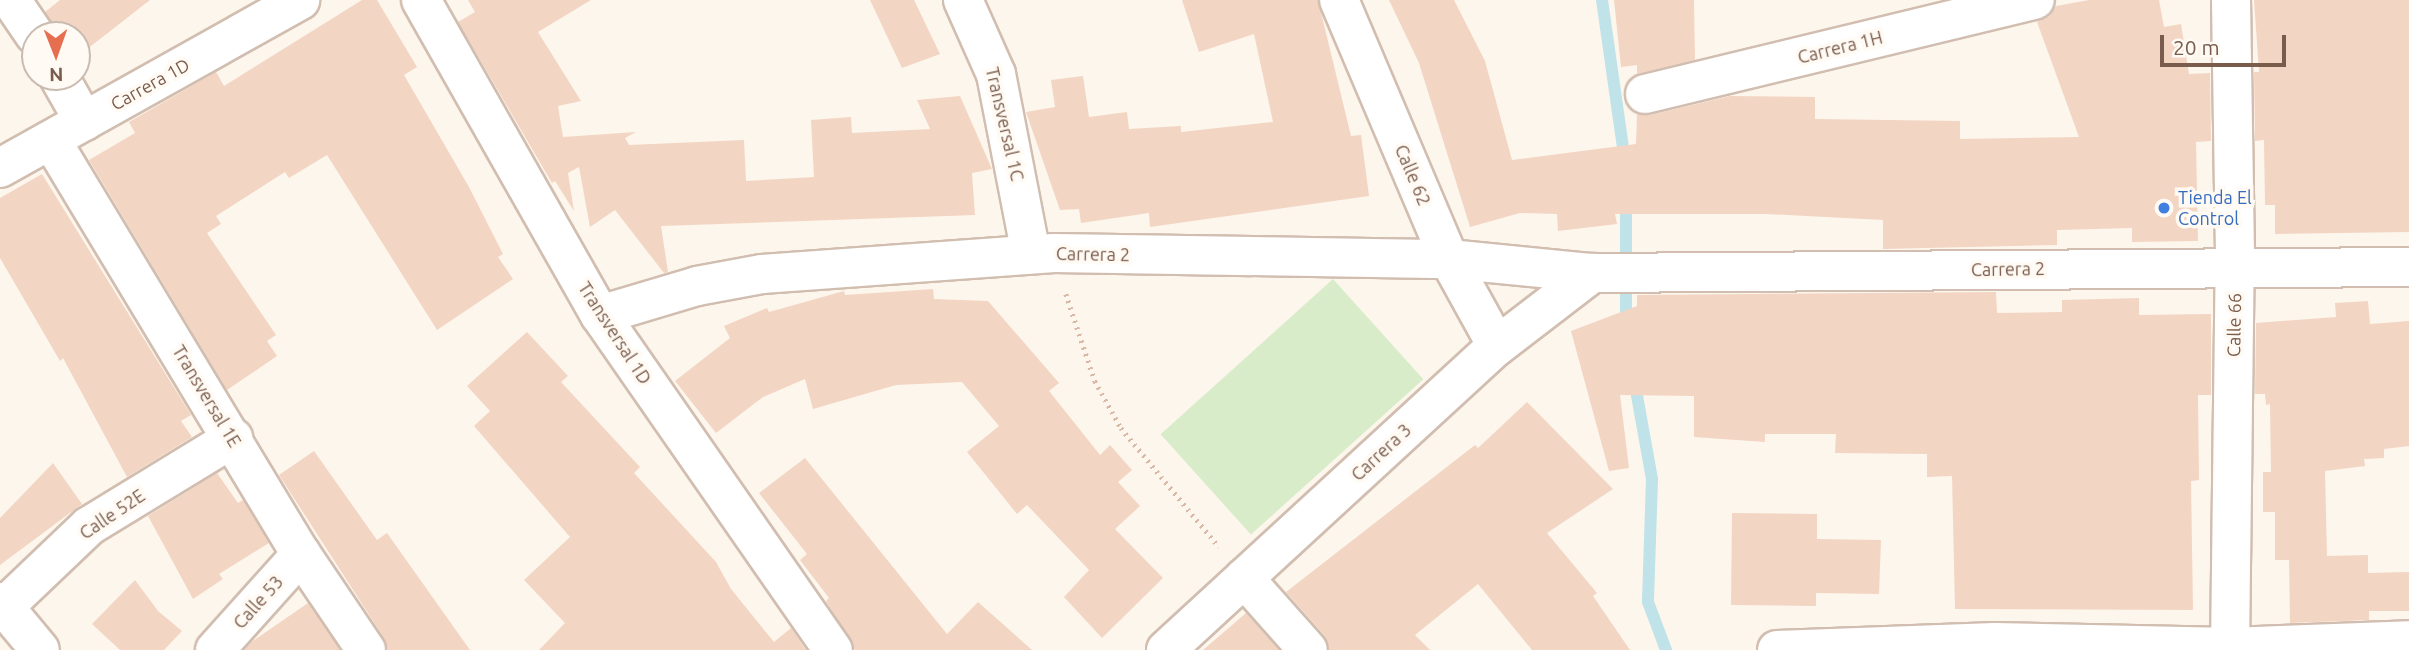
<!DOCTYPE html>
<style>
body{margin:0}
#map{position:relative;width:2409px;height:650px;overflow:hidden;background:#fdf6ec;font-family:Ubuntu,sans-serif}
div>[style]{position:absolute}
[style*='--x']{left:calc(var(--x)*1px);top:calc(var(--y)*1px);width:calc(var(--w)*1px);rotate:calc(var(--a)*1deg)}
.green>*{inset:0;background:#d8ecc9;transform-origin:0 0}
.stream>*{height:12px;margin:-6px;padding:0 6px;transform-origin:6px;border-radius:6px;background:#bfe3e8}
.building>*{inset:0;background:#f3d5c3}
.path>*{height:4.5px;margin-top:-2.25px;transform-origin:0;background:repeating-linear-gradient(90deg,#d9b8a5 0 2px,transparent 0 7px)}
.roads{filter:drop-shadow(2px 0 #d1beb0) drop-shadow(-2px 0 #d1beb0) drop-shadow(0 2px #d1beb0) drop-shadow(0 -2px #d1beb0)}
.street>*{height:38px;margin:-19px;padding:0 19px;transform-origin:19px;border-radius:19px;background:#fff}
.secondary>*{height:38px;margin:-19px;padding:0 19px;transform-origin:19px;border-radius:19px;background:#fff}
.dots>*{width:19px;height:19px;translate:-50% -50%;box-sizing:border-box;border:4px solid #fffaf3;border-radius:50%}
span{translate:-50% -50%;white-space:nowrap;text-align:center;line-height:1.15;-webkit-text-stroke:7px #fffaf3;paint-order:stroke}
.street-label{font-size:18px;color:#7a5c4d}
.shop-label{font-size:18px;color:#366cbe}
.left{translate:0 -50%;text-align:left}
.north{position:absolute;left:21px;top:21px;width:70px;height:70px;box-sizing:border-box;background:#fffaf3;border:2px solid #cabbb1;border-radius:50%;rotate:179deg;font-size:19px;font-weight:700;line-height:28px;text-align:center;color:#7a5c4d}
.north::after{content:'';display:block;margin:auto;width:24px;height:32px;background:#e76f51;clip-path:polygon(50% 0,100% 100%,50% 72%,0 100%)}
.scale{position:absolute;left:2160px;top:35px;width:126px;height:32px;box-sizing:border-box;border:4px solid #7a5c4d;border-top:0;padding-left:9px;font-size:21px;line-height:24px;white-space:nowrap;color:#7a5c4d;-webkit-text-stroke:5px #fffaf3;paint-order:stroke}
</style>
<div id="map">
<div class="green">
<i style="left:1333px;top:279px;width:135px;height:232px;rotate:48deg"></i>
</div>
<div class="stream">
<i style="--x:1602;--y:0;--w:164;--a:81.9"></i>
<i style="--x:1626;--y:327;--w:129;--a:-90"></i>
<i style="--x:1634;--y:379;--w:102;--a:79.8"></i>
<i style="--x:1652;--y:479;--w:123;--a:91.9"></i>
<i style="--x:1648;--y:602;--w:51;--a:69.4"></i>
</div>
<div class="building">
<i style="clip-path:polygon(60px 0,150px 0,77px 57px,77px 35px,57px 35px,45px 12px)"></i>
<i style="clip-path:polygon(362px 0,377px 0,417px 67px,404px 75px,469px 187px,503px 254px,498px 257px,513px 279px,437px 330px,327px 155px,289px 178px,285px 172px,216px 216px,221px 224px,207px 233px,276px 335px,267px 341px,277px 356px,227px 390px,89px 160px,135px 133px,129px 122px,216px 72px,224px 86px)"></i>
<i style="clip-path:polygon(468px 0,591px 0,538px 32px,581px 101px,558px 106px,563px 137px,636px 132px,625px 138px,629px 145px,744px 140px,746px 181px,814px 177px,811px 120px,851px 117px,852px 133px,930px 129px,917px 100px,960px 96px,992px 169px,972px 173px,975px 215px,661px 226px,668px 272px,664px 273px,615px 210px,590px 227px,579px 167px,568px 173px,574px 211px,555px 181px,552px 183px,458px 22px,475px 12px)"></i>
<i style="clip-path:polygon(870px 0,914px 0,940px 54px,902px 68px)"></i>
<i style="clip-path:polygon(1182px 0,1318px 0,1351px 136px,1361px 135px,1369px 196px,1150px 227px,1149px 213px,1081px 223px,1079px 209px,1060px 210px,1026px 112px,1055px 107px,1051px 80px,1083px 76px,1089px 117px,1127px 112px,1129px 129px,1181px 126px,1181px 132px,1273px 122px,1254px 34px,1199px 52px)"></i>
<i style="clip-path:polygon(1389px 0,1454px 0,1485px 61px,1512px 160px,1636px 144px,1637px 114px,1650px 115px,1730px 96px,1815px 97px,1815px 119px,1960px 121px,1960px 139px,2079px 137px,2037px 22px,2050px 16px,2056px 6px,2089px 0,2159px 0,2164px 27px,2181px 24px,2189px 74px,2210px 73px,2211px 141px,2196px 142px,2198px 241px,2132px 242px,2132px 228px,2057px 230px,2057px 245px,1883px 249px,1883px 220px,1766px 214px,1615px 214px,1617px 224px,1558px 231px,1557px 214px,1520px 213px,1470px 227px,1419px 63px)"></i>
<i style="clip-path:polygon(1614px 0,1694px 0,1695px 60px,1637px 74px,1637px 65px,1621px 67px)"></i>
<i style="clip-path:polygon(2254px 0,2409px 0,2409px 232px,2275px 234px,2275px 205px,2265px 205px,2264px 140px,2255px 141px,2254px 72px,2259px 72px)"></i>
<i style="clip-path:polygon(42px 174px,191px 415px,181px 421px,192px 437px,127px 477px,63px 358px,60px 361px,0 258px,0 198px)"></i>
<i style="clip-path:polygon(933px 289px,934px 299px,988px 301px,1059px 383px,1049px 391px,1100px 455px,1110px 445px,1132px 470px,1118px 482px,1140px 506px,1115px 529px,1163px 578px,1102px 638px,1064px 597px,1089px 570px,1027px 505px,1017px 514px,967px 452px,999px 426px,962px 382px,896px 385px,813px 409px,805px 379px,763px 397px,716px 433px,675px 381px,730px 338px,724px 326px,767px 308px,769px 312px,844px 291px,845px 295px)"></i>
<i style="clip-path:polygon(1996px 292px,1997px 313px,2062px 312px,2062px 300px,2139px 298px,2139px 315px,2211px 314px,2211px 395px,2198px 395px,2199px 480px,2191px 481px,2193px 610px,1955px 609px,1952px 476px,1927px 477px,1927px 454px,1835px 453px,1836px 434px,1765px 434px,1765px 442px,1694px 437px,1694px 396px,1620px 395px,1629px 468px,1609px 471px,1571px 331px,1637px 306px,1637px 295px)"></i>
<i style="clip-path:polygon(2368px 301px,2370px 324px,2409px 321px,2409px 446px,2384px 449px,2384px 458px,2364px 459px,2365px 466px,2325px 471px,2327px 556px,2368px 555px,2368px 573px,2409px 572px,2409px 611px,2369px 611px,2369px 620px,2290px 623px,2289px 560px,2275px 560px,2275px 512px,2263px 512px,2263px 472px,2271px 472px,2270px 404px,2266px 405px,2265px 394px,2255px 394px,2256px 323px,2336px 317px,2335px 303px)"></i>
<i style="clip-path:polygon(527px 332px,568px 376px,561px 382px,640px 467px,634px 473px,716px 562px,731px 589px,774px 642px,791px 628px,806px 650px,539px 650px,565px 623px,524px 580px,570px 537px,474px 426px,490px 411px,467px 386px)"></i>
<i style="clip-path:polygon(1527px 402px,1613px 489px,1547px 533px,1597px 593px,1593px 596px,1630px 650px,1532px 650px,1478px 584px,1415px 635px,1430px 650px,1329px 650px,1324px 635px,1286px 592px,1475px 445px,1478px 448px)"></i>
<i style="clip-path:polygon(314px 451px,377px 540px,387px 533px,470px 650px,388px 650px,384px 638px,279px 475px)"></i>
<i style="clip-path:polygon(805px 458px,947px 634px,978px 602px,1032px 650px,855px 650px,826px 601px,829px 598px,800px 560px,807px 554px,759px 493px)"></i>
<i style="clip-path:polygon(53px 463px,82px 504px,0 565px,0 518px)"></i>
<i style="clip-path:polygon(217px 473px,238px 503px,243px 500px,269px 543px,219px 574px,223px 579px,193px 599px,148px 516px)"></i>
<i style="clip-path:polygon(1732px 513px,1817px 514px,1817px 539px,1881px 540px,1879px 594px,1816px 593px,1816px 606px,1731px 605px)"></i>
<i style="clip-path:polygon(135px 580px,158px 611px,182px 631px,164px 650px,120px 650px,92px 624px)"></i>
<i style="clip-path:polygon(308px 603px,340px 650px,244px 650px,250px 643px)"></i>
<i style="clip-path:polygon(1246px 613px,1279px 650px,1203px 650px)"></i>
</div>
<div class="path">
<i style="--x:1066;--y:294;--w:92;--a:71.6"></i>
<i style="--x:1095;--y:381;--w:54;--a:61"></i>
<i style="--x:1121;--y:428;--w:154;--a:50.5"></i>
</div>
<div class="roads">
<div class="street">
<i style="--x:11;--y:0;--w:42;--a:55.6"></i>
<i style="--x:421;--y:0;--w:362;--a:60.4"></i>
<i style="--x:600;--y:315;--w:408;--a:55.2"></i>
<i style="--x:963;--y:0;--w:81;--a:66"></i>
<i style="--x:996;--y:74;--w:183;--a:79"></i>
<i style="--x:1339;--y:0;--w:281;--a:67"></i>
<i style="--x:1449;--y:259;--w:99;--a:61.1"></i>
<i style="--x:59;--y:77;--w:51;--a:60.4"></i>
<i style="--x:1645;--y:94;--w:401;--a:-13.6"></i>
<i style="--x:51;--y:140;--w:484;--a:58.9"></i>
<i style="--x:301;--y:554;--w:116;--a:55.9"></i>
<i style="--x:0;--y:168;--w:344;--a:-29.2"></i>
<i style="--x:600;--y:315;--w:101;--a:-16.6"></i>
<i style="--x:697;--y:286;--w:66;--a:-10.5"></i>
<i style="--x:762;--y:274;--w:293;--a:-4.1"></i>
<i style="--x:1054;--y:253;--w:395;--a:0.9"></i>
<i style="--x:1449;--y:259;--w:144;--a:5.6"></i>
<i style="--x:1244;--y:578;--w:96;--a:48.4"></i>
<i style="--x:0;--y:602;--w:62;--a:50.2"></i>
<i style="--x:4;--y:607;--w:117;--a:-43.6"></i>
<i style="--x:89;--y:526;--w:169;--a:-31.4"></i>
<i style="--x:215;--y:650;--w:129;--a:-48.1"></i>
<i style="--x:1777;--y:650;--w:218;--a:-2.1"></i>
<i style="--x:1995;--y:642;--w:235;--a:1.2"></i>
<i style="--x:2230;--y:647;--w:179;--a:-2.2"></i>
<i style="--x:2230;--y:650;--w:383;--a:-89.3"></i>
</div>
<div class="secondary">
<i style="--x:2231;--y:0;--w:267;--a:89.1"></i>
<i style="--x:1166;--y:650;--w:449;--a:-42.6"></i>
<i style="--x:1497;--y:346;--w:120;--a:-37.5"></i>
<i style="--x:1592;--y:273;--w:817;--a:-0.42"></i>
</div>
</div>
<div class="dots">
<i style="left:2164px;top:208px;background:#3f7fe0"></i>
</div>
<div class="street-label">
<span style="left:1840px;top:47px;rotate:-14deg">Carrera 1H</span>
<span style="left:150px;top:84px;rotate:-29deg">Carrera 1D</span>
<span style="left:1005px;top:124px;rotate:77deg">Transversal 1C</span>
<span style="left:1413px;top:175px;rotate:67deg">Calle 62</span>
<span style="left:1093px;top:254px;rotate:1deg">Carrera 2</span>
<span style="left:2008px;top:269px;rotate:-1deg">Carrera 2</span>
<span style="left:2234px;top:325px;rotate:-89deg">Calle 66</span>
<span style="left:615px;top:333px;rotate:57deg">Transversal 1D</span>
<span style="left:207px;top:396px;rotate:59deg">Transversal 1E</span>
<span style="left:1381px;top:452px;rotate:-43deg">Carrera 3</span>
<span style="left:112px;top:514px;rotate:-34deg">Calle 52E</span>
<span style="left:258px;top:602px;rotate:-48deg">Calle 53</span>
</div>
<div class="shop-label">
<span class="left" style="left:2178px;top:208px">Tienda El<br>Control</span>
</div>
<div class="north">N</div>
<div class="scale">20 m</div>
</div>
